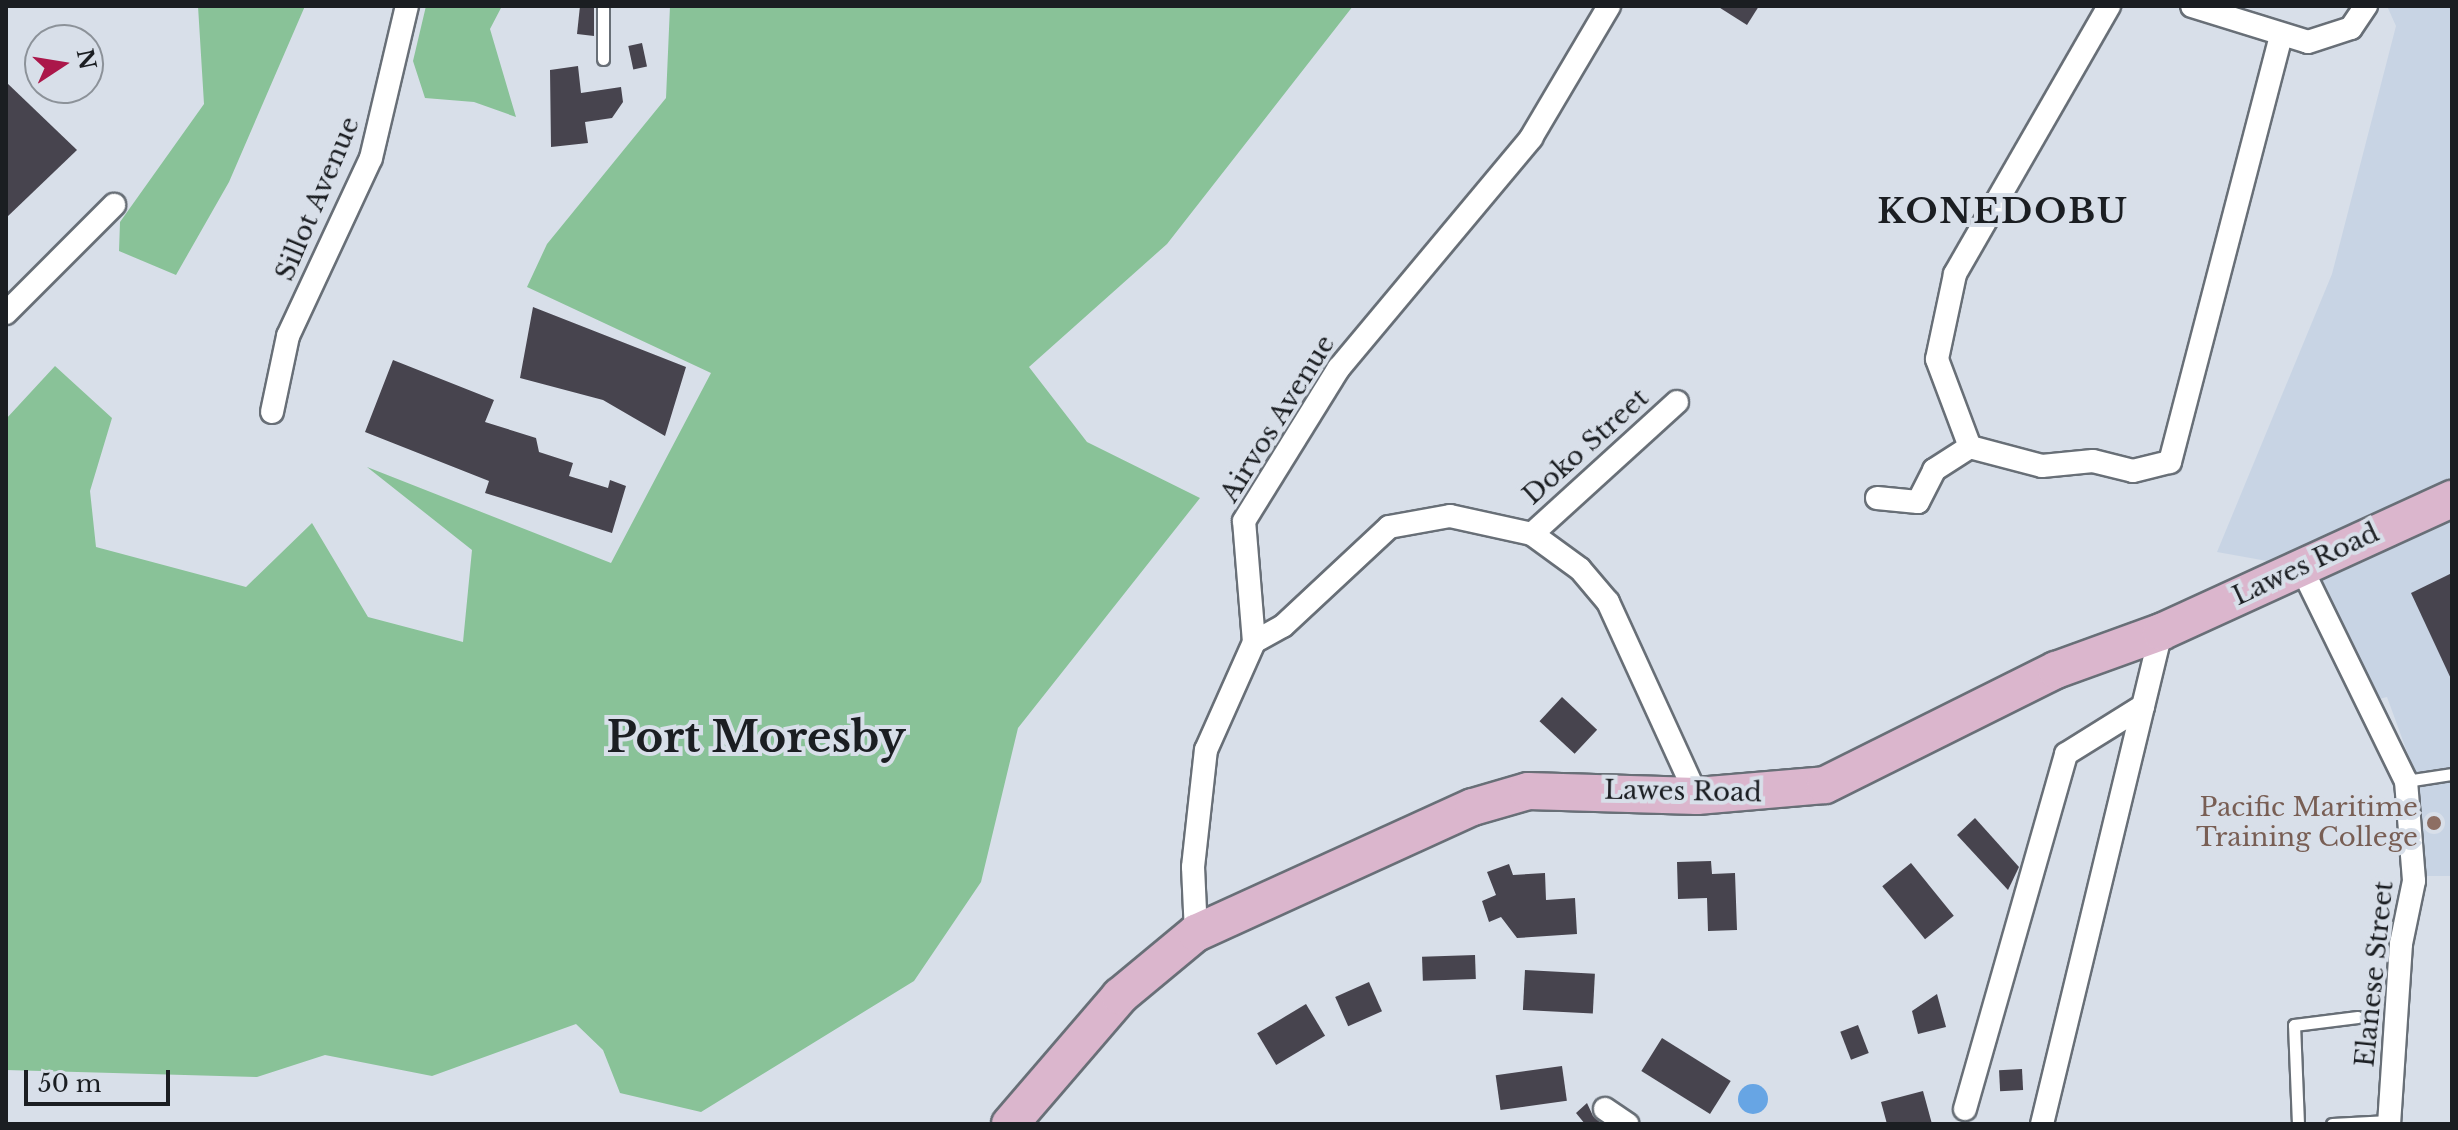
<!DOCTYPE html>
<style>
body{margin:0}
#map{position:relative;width:2458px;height:1130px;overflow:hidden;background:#d8dfe9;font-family:"Libre Baskerville",serif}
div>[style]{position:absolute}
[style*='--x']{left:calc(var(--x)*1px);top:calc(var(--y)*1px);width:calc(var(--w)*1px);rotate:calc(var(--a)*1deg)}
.built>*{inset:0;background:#c8d4e4}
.green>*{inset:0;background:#89c298}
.water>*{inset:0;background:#67a5e4}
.round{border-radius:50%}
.building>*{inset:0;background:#47444e;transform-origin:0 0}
.roads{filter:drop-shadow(2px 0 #686f77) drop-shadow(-2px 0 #686f77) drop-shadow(0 2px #686f77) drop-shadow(0 -2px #686f77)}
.service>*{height:11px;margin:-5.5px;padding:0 5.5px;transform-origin:5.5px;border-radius:5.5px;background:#fff}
.minor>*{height:22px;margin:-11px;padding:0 11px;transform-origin:11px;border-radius:11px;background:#fff}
.primary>*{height:36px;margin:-18px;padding:0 18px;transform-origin:18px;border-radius:18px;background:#dbb6cd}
.dots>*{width:22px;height:22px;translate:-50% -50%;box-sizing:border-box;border:4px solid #d8dfe9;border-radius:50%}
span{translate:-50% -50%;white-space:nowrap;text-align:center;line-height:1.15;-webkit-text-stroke:8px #d8dfe9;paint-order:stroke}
.street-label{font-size:26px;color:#1b1e22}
.education-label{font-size:26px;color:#785e54}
.right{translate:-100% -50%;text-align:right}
.district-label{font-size:34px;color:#1b1e22;font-weight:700;letter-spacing:2px}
.town-label{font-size:42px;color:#1b1e22;font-weight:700}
.frame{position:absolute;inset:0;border:8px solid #1b1e22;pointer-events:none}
.north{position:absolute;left:24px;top:24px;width:80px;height:80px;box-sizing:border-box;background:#d8dfe9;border:2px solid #8c9299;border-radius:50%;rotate:78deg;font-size:22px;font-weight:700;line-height:32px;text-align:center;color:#1b1e22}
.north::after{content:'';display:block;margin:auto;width:28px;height:36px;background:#ab174a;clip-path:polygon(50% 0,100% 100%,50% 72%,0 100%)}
.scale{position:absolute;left:24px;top:1070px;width:146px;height:36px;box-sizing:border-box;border:4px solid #1b1e22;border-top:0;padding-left:10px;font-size:24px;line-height:28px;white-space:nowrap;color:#1b1e22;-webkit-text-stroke:6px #d8dfe9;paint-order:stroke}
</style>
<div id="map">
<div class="built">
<i style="clip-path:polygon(2387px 6px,2452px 6px,2452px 876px,2420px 876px,2414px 771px,2387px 697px,2359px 704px,2301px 567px,2217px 552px,2332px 274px,2396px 26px)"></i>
</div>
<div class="green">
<i style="clip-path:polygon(198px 6px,305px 6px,229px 182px,176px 275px,119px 251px,120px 222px,204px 104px)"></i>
<i style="clip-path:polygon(426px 6px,502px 6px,490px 29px,516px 117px,474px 102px,425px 98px,413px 61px)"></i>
<i style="clip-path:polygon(670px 6px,1353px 6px,1167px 244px,1029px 367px,1087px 442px,1200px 498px,1018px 728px,981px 882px,914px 981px,701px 1112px,620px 1093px,603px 1050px,576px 1024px,432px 1076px,325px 1055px,257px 1077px,6px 1070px,6px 419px,55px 366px,112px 418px,90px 491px,96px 547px,246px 587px,312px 523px,368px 617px,463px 642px,472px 550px,367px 467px,611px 563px,711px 373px,527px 287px,547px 244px,666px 98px)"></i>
</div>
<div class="water">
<i class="round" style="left:1738px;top:1084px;width:30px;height:30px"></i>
</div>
<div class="building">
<i style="clip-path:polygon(580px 6px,594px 6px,594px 36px,577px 34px)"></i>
<i style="clip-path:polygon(1717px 6px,1759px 6px,1747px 25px)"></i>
<i style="left:642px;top:43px;width:24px;height:14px;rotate:78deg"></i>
<i style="clip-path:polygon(578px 66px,581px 93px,621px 87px,623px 102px,612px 118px,585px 122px,588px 143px,551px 147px,550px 70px)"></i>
<i style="clip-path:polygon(6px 82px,77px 150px,6px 218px)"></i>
<i style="clip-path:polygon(533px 307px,686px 367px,665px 436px,603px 400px,520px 378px)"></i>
<i style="clip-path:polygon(393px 360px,494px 400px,485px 422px,536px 438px,539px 452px,573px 463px,569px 476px,608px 488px,610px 480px,626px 486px,612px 533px,485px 493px,489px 481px,365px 432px)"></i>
<i style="clip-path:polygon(2452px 573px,2452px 681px,2411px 593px)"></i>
<i style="left:1562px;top:697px;width:48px;height:33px;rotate:43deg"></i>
<i style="clip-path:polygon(1975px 818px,2019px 867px,2008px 890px,1957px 835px)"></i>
<i style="clip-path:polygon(1711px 861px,1712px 874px,1735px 873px,1737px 930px,1708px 931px,1707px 898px,1678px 899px,1677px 862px)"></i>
<i style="left:1911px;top:863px;width:68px;height:37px;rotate:51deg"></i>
<i style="clip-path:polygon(1509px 864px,1513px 875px,1545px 873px,1546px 900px,1575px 898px,1577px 934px,1517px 938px,1501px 917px,1489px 922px,1482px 901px,1496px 895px,1487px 872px)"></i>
<i style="left:1475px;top:955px;width:24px;height:53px;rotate:88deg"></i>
<i style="left:1525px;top:970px;width:70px;height:40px;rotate:3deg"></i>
<i style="left:1369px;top:982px;width:32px;height:37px;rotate:66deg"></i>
<i style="clip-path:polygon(1937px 994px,1946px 1027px,1918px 1034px,1912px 1011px)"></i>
<i style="left:1306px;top:1004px;width:37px;height:57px;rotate:59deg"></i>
<i style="left:1858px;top:1025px;width:30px;height:19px;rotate:69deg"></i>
<i style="left:1662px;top:1038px;width:81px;height:39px;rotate:32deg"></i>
<i style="left:1562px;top:1066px;width:35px;height:67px;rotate:82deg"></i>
<i style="left:2022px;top:1069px;width:21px;height:23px;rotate:87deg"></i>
<i style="clip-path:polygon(1923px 1091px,1932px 1124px,1887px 1124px,1881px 1102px)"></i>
<i style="clip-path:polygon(1587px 1103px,1593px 1116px,1602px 1124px,1585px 1124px,1576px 1113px)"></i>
</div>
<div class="roads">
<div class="service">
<i style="--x:603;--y:59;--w:53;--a:-90"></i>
<i style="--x:2406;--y:781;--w:47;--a:-8.7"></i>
<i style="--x:2298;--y:1124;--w:99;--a:-92.3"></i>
<i style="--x:2294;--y:1025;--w:64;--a:-7.2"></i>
<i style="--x:2332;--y:1124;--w:57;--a:-3"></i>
</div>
<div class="minor">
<i style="--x:2192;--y:6;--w:121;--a:17.2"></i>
<i style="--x:2308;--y:42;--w:45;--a:-18"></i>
<i style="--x:2351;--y:28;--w:27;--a:-56"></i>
<i style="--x:6;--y:313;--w:153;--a:-45"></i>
<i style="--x:272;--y:412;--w:78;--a:-78.1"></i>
<i style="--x:288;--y:336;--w:196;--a:-65"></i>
<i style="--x:371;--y:158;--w:156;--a:-76.7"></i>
<i style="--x:1970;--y:447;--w:94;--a:-110.6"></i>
<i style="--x:1937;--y:359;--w:87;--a:-78"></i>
<i style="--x:1955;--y:274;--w:309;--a:-60.1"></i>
<i style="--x:1877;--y:498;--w:41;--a:5.6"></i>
<i style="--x:1918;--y:502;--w:36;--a:-63"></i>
<i style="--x:1934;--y:470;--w:43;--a:-32.6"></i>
<i style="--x:1970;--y:447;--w:74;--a:14.8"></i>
<i style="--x:2042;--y:466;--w:51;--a:-5.6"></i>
<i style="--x:2093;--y:461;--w:41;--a:14"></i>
<i style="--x:2133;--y:471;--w:38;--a:-14"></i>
<i style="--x:2170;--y:462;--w:440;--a:-75.4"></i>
<i style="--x:1532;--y:534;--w:196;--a:-42.3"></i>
<i style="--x:2301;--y:567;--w:238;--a:63.9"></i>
<i style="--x:2406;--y:781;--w:100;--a:85.4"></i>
<i style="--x:2414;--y:881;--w:64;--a:101.7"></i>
<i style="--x:2401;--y:944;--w:180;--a:93.8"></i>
<i style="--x:1254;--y:642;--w:33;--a:-29"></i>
<i style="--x:1283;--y:626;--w:145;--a:-43"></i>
<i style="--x:1389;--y:527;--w:62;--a:-10.2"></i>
<i style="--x:1450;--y:516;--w:84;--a:12.4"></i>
<i style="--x:1532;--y:534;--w:59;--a:36.1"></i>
<i style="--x:1580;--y:569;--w:43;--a:49.7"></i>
<i style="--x:1608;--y:602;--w:213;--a:65.4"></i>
<i style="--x:1196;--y:933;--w:66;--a:-92.6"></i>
<i style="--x:1193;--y:867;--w:118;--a:-83.7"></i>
<i style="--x:1206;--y:750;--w:118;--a:-66"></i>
<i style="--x:1254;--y:642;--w:121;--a:-94.7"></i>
<i style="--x:1244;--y:521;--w:180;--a:-58.2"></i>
<i style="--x:1339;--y:368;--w:300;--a:-50.1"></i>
<i style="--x:1531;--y:138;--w:153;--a:-59.4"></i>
<i style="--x:1605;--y:1109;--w:27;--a:34"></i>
<i style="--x:1965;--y:1109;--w:369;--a:-74.1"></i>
<i style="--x:2066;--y:754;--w:91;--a:-31.9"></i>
<i style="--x:2042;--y:1124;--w:506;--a:-76.4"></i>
</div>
<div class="primary">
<i style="--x:1010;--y:1124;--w:169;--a:-49.3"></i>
<i style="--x:1120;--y:996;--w:99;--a:-39.7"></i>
<i style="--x:1196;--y:933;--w:304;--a:-24.5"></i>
<i style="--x:1473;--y:807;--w:57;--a:-16.2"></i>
<i style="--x:1528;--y:791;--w:169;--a:1.7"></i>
<i style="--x:1697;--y:796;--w:128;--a:-4.9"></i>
<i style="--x:1825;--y:785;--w:258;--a:-26.5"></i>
<i style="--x:2056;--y:670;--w:112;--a:-19.9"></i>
<i style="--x:2161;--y:632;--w:320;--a:-24.6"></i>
</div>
</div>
<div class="dots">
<i style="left:2434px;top:823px;background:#8d6e63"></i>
</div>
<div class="street-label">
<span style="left:318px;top:199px;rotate:-67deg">Sillot Avenue</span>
<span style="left:1278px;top:419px;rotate:-58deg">Airvos Avenue</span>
<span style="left:1586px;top:447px;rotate:-42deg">Doko Street</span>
<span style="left:2306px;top:565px;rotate:-25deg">Lawes Road</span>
<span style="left:1683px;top:792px;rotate:1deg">Lawes Road</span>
<span style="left:2375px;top:974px;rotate:-84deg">Elanese Street</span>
</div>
<div class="education-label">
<span class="right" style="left:2418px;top:823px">Pacific Maritime<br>Training College</span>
</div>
<div class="district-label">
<span style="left:2003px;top:212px">KONEDOBU</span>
</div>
<div class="town-label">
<span style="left:756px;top:737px">Port Moresby</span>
</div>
<div class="frame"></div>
<div class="north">N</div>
<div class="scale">50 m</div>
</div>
